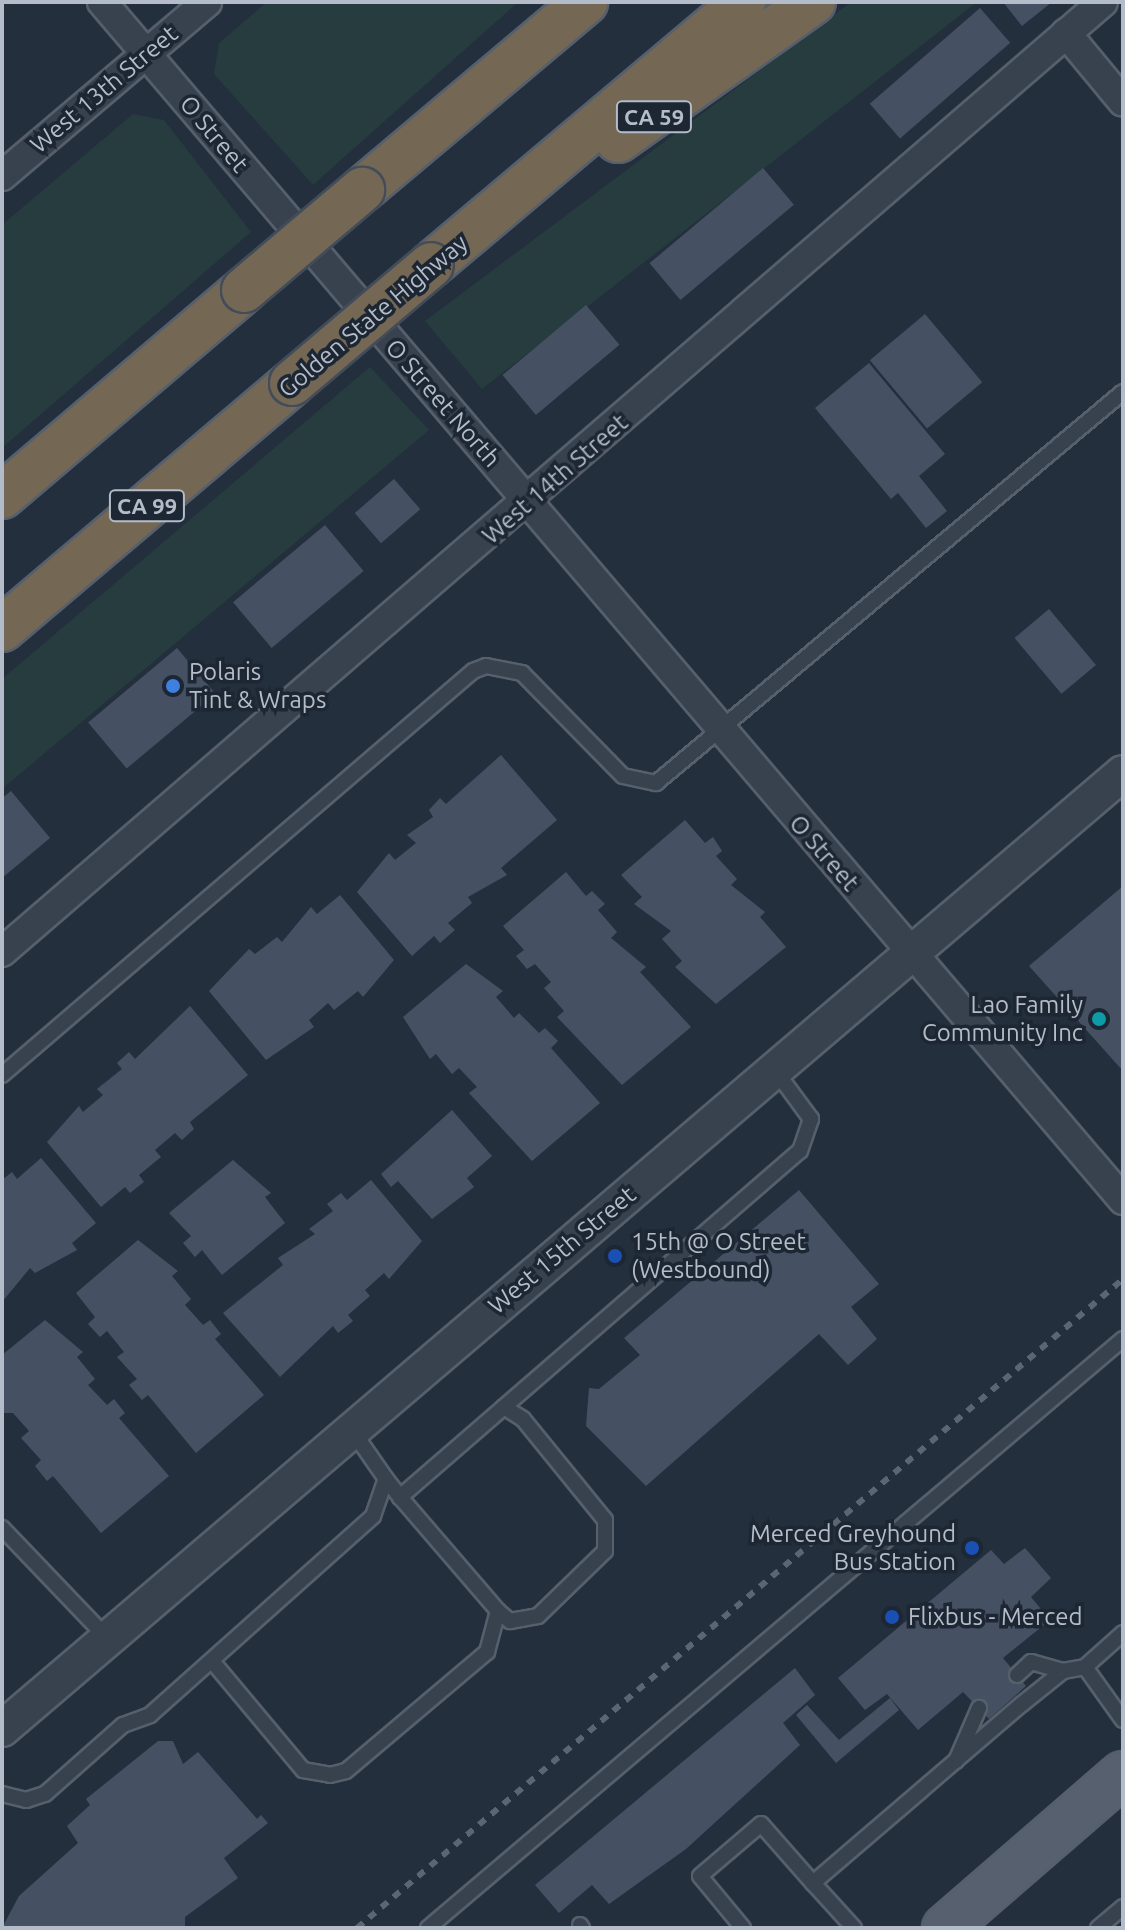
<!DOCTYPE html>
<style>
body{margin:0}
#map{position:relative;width:1125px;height:1930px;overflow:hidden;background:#242f3e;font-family:Ubuntu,sans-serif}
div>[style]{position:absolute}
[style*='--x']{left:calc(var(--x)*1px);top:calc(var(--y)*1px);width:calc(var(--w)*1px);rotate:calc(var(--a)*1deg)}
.green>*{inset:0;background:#263c3f}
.building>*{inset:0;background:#455162;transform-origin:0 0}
.roads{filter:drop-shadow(2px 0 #565f6c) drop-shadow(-2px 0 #565f6c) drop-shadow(0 2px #565f6c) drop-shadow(0 -2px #565f6c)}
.service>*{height:14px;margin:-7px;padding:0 7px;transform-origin:7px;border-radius:7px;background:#38414e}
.minor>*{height:28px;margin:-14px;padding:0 14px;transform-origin:14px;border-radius:14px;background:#38414e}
.tertiary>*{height:34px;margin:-17px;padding:0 17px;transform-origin:17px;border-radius:17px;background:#38414e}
.primary>*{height:44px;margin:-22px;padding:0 22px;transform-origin:22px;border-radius:22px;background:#56606e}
.motorway>*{height:44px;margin:-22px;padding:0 22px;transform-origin:22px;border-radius:22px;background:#746855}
.rail>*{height:6px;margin-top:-3px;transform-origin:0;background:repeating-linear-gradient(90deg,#5a6575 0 8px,transparent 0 16px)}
.bridges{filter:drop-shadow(2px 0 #434c59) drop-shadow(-2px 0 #434c59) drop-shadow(0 2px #434c59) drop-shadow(0 -2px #434c59)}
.motorway-bridge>*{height:44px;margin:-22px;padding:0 22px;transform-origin:22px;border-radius:22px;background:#746855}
.dots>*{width:22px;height:22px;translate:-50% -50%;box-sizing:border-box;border:4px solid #1d2633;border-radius:50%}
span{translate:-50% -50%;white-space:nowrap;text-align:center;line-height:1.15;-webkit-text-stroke:7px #1d2633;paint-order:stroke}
.shield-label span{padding:2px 6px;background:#1d2633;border:2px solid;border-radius:6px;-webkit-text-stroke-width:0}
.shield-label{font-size:22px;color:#b4bcc9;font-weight:700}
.street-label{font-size:24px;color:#b4bcc9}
.poi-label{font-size:24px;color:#b4bcc9}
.left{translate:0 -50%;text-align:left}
.right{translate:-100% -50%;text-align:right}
.frame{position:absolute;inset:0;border:4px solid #b4bcc9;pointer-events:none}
</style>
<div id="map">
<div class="green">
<i style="clip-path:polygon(267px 2px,518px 2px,313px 185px,214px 74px,219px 43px)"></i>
<i style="clip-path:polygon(851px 2px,977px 2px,482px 389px,425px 321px)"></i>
<i style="clip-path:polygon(133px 114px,164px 120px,251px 232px,2px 448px,2px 225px)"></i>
<i style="clip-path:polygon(370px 367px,429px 430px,2px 789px,2px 679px)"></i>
</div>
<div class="building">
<i style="clip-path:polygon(1003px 2px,1052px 2px,1022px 26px)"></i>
<i style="left:980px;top:8px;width:46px;height:146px;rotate:49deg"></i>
<i style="left:763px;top:168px;width:48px;height:148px;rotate:50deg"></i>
<i style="left:586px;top:305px;width:52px;height:109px;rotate:50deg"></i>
<i style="left:925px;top:314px;width:89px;height:72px;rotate:50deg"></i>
<i style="clip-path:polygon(869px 363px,945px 454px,919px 476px,947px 511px,926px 528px,898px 493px,891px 499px,815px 408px)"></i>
<i style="left:394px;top:479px;width:40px;height:52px;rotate:49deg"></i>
<i style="left:325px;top:525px;width:60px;height:120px;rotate:50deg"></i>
<i style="left:1049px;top:609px;width:73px;height:45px;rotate:50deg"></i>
<i style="left:177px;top:648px;width:60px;height:116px;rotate:50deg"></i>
<i style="clip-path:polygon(501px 755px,557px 820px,501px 868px,507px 875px,468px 897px,472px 903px,448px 923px,455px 930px,440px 943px,434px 936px,412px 956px,357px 892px,389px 853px,395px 860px,416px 843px,407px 835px,433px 817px,429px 810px,440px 798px,446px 804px)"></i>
<i style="clip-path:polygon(11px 791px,50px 838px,2px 878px,2px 798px)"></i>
<i style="clip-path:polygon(685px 820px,705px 843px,713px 837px,722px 851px,716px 856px,737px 879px,731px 885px,765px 912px,760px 917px,786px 947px,716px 1004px,675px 967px,682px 961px,662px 939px,671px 931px,634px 904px,642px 897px,621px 875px)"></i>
<i style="clip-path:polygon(566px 872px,586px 896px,592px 891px,605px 904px,598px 910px,617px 932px,611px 938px,646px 967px,640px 972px,691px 1027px,622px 1085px,557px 1017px,564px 1011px,544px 988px,551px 982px,535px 964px,527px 969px,516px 956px,524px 950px,503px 926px)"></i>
<i style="clip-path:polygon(1123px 886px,1123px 1071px,1029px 966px)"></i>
<i style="clip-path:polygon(340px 895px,394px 960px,363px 997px,358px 991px,334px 1010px,328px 1003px,309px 1020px,314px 1027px,266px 1060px,209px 991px,249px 949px,255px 954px,277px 937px,282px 942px,311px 907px,317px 914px)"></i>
<i style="clip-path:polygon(466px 964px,503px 991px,496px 997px,514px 1018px,519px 1013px,539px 1033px,545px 1028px,558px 1041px,551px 1048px,600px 1103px,532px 1161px,469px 1093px,477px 1087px,459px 1068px,452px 1074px,436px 1054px,430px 1059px,403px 1017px)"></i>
<i style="clip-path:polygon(190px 1006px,248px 1075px,190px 1122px,194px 1129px,182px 1140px,175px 1133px,155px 1150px,161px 1157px,139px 1175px,144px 1182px,130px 1193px,125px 1187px,101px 1207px,47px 1142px,79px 1106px,83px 1112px,103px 1095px,97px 1089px,122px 1069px,117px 1063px,129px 1052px,135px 1059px)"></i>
<i style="clip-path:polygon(452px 1110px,492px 1156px,467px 1178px,474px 1187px,432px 1219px,398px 1181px,391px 1187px,381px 1174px)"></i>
<i style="clip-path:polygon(41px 1158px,96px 1223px,72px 1243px,77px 1250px,35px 1273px,30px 1268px,2px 1302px,2px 1180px,12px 1172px,17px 1179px)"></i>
<i style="clip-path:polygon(233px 1160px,271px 1193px,265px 1197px,285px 1223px,222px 1275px,202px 1250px,195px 1257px,183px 1243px,191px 1236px,169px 1213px)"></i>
<i style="clip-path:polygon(371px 1180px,422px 1241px,389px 1279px,384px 1273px,365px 1290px,370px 1296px,348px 1315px,353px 1321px,338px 1333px,333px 1326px,280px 1377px,223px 1313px,283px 1265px,278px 1258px,315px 1234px,309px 1229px,333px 1211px,327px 1204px,341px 1193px,347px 1200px)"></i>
<i style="clip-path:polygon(799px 1190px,879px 1284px,851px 1307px,877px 1339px,848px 1365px,819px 1334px,646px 1486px,586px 1426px,589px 1388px,599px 1389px,640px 1355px,624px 1338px)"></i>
<i style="clip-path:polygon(138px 1240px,178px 1271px,172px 1276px,191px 1299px,185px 1305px,203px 1325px,210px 1320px,221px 1334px,215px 1339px,264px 1395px,196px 1453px,148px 1395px,142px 1400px,129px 1385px,137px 1379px,117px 1357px,124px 1352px,107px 1331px,100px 1337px,88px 1324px,95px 1317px,76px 1293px)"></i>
<i style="clip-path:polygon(45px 1320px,83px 1352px,77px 1357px,95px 1379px,88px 1385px,107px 1405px,114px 1399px,125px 1413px,119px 1418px,169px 1476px,101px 1533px,53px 1476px,47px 1481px,35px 1466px,41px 1460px,21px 1438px,29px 1431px,13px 1413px,2px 1413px,2px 1355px)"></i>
<i style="clip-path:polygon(1025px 1548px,1051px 1578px,1031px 1597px,1050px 1620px,1003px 1658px,1026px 1686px,989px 1719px,963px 1692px,918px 1730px,887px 1694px,865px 1710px,838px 1678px,991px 1550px,1004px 1564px)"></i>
<i style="clip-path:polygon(795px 1668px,815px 1695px,783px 1723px,800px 1745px,686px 1849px,609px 1904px,592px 1885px,559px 1913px,535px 1885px)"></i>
<i style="clip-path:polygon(890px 1698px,899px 1710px,836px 1763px,796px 1715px,807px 1705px,839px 1740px)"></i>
<i style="clip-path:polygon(158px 1741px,173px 1741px,183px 1764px,198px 1752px,257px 1819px,261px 1815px,268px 1823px,224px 1858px,238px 1878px,185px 1917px,185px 1928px,2px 1928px,19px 1896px,78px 1843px,67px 1826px,90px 1805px,86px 1799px)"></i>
</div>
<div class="roads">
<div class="service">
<i style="--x:2;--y:1075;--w:621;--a:-40.62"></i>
<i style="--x:473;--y:671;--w:14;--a:-21"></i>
<i style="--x:486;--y:666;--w:37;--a:11"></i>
<i style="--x:522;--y:673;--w:144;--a:45.6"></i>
<i style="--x:623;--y:776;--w:34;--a:12"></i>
<i style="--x:656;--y:783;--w:609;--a:-39.94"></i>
<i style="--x:504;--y:1407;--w:391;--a:-40.9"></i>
<i style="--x:800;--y:1151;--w:34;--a:-71"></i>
<i style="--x:811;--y:1119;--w:61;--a:-126.3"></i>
<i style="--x:386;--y:1479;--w:23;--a:52"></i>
<i style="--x:400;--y:1497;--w:150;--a:49.3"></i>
<i style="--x:498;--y:1611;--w:16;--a:40"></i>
<i style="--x:510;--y:1621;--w:28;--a:-10"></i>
<i style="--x:538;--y:1616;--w:93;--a:-44.1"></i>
<i style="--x:605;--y:1551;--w:31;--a:-90"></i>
<i style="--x:605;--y:1520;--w:130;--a:-129.1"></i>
<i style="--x:523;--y:1419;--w:22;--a:-148"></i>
<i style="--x:504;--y:1407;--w:138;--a:139.1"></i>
<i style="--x:2;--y:1528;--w:152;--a:46.3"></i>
<i style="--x:212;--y:1661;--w:142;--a:50.1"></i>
<i style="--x:303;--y:1770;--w:27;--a:10"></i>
<i style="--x:330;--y:1775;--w:16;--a:-14"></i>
<i style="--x:346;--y:1771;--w:185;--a:-40.2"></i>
<i style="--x:487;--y:1652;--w:42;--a:-75"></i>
<i style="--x:1085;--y:1667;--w:65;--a:54.4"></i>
<i style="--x:1017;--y:1675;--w:19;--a:-43"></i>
<i style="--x:1031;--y:1662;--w:33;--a:16"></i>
<i style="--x:956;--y:1761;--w:58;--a:-66.5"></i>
<i style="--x:2;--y:1794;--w:25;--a:14"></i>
<i style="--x:26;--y:1800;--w:20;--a:-18"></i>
<i style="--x:45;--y:1794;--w:104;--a:-41.5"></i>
<i style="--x:123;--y:1725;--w:29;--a:-20"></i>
<i style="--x:150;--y:1715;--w:299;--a:-41.7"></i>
<i style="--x:373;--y:1516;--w:39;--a:-71"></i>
<i style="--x:386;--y:1479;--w:60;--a:-124.8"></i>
<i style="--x:813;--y:1883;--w:61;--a:47.7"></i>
<i style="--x:580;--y:1925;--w:4;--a:56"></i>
<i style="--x:428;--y:1928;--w:911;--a:-40.28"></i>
<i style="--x:743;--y:1928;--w:67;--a:-129.6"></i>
<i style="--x:700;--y:1876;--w:80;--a:-40.4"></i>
<i style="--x:761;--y:1824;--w:79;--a:48.6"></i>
<i style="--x:813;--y:1883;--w:275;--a:-40.6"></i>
<i style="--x:1022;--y:1704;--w:53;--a:-38.8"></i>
<i style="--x:1063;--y:1671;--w:22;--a:-10"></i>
<i style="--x:1085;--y:1667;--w:51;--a:-41.8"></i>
<i style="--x:1098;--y:1928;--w:33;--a:-40"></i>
</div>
<div class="minor">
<i style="--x:102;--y:2;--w:1574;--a:49.56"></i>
<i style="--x:1066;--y:33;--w:89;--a:50.4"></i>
<i style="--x:2;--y:176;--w:269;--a:-40.3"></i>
<i style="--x:2;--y:952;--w:1454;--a:-40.79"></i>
</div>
<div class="tertiary">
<i style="--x:2;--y:1729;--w:1473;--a:-40.46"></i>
</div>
<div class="primary">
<i style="--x:945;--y:1928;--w:235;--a:-40.9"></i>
</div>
<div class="motorway">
<i style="--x:618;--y:140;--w:239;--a:-35.3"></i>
<i style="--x:362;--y:190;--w:292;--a:-40.1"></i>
<i style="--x:431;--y:265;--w:408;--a:-40.1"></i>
<i style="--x:2;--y:496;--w:318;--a:-40.4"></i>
<i style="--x:2;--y:629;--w:380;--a:-40.3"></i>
</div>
</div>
<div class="rail">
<i style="--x:357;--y:1928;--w:1004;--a:-40.27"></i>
</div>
<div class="bridges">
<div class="motorway-bridge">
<i style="--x:244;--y:290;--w:155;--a:-40.3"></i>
<i style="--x:292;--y:383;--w:182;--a:-40.3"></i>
</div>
</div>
<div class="dots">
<i style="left:173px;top:686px;background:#3f7fe0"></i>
<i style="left:1099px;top:1019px;background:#0f9aa8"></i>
<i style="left:615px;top:1256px;background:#1a4fb4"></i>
<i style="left:972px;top:1548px;background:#1a4fb4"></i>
<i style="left:892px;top:1617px;background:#1a4fb4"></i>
</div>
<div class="shield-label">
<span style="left:654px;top:117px">CA 59</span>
<span style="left:147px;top:506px">CA 99</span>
</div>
<div class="street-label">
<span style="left:104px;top:89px;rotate:-40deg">West 13th Street</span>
<span style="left:214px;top:134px;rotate:50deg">O Street</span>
<span style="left:373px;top:316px;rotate:-40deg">Golden State Highway</span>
<span style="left:443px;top:403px;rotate:49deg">O Street North</span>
<span style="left:555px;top:479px;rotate:-41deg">West 14th Street</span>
<span style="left:824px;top:853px;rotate:49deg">O Street</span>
<span style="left:562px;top:1250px;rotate:-40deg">West 15th Street</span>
</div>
<div class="poi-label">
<span class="left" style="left:189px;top:686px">Polaris<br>Tint &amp; Wraps</span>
<span class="right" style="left:1083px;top:1019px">Lao Family<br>Community Inc</span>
<span class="left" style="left:631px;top:1256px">15th @ O Street<br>(Westbound)</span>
<span class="right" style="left:956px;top:1548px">Merced Greyhound<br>Bus Station</span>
<span class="left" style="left:908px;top:1617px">Flixbus - Merced</span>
</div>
<div class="frame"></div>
</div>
